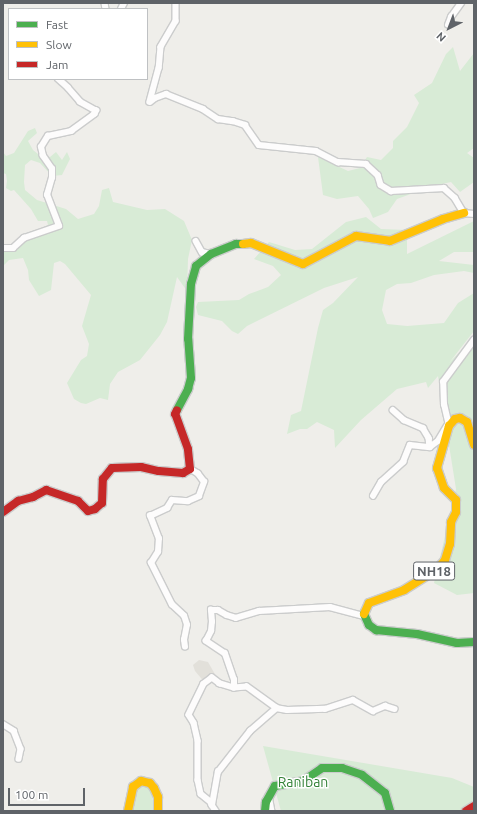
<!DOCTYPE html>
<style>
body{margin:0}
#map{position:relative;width:477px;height:814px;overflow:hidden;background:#efeeea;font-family:Ubuntu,sans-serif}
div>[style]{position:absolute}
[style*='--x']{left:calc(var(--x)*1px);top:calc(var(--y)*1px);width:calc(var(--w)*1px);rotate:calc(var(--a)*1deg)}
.education>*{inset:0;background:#e2e0da}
.green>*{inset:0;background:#d8ebd6}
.roads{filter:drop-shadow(1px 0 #cbcccc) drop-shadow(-1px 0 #cbcccc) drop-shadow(0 1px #cbcccc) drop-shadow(0 -1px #cbcccc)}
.street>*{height:5.5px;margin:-2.75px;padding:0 2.75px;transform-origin:2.75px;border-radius:2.75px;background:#fdfcfc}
.fast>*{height:8px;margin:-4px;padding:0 4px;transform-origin:4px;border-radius:4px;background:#4caf50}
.slow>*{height:8px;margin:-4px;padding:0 4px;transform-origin:4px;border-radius:4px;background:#ffc107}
.jam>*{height:8px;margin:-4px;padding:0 4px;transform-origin:4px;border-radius:4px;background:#c62828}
span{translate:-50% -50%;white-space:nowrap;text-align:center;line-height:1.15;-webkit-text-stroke:3px #fff;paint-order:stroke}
.shield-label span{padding:1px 3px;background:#fff;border:1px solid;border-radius:3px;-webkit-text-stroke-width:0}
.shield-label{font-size:13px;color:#5f6368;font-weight:700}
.park-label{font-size:14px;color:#348238}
.frame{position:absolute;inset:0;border:4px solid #5f6368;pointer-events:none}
.legend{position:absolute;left:8px;top:8px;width:140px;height:72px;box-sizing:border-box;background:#fff;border:1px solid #bfc1c3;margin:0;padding:5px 7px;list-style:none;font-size:12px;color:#5f6368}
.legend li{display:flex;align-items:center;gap:8px;height:20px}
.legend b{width:20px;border:1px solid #bfc1c3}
.north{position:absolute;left:429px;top:8px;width:40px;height:40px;-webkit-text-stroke:3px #fff;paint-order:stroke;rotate:222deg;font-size:11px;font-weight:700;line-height:16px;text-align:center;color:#5f6368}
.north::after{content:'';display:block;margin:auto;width:14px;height:18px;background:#5f6368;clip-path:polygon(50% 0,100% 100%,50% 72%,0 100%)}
.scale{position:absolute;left:8px;top:788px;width:77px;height:18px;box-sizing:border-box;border:2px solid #5f6368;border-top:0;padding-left:5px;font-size:12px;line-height:14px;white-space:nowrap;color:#5f6368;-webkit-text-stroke:3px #fff;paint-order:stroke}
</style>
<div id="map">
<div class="education">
<i style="clip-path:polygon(199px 660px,208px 662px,216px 676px,206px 684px,195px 671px,193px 665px)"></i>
</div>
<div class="green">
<i style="clip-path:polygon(453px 47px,460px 71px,474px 53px,474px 148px,467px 153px,474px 158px,474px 182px,460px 192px,451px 182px,433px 186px,397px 199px,388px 212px,373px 218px,369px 209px,358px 196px,337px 199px,323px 195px,318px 157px,348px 171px,360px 168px,367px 157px,381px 160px,393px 148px,393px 141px,407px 127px,419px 103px,414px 95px,432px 83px,446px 54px)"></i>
<i style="clip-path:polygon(35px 128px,37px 133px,28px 141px,33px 150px,38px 154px,50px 157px,56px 152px,62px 160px,67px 152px,70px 159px,62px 175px,52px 176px,40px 163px,31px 160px,25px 165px,24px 182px,25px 190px,37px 200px,66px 209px,78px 219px,94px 214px,99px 206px,102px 190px,109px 188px,113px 202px,147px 210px,165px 209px,184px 221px,192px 240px,188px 259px,187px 291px,177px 277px,167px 322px,160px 335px,140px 360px,118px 372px,110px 384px,108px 400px,100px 398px,86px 404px,81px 403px,74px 399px,67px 383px,81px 360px,87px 356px,89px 344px,82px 326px,91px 295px,65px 264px,60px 261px,54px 263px,51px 290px,39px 296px,29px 280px,28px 270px,23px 258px,9px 260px,3px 266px,3px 247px,16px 244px,30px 233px,48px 225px,47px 221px,38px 221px,31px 209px,14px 190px,11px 191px,6px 188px,7px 181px,6px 174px,3px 173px,3px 152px,6px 156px,14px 153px,28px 131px)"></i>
<i style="clip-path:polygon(366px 217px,381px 229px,407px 230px,407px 254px,474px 221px,474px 252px,454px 252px,439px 261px,474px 265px,474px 273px,464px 271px,434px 275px,411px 283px,397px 284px,386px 290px,382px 310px,387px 324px,407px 326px,444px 323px,458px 303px,474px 293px,474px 331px,449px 363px,474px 337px,474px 593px,457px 595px,434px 583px,456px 489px,438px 376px,428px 388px,426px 382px,397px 389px,361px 420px,335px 448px,334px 430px,317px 422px,307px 429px,300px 429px,287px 434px,291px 415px,301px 411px,318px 328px,323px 310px,333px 303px,358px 277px,324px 288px,247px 326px,238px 334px,232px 331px,222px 321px,198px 315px,196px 307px,198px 302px,239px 300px,249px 294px,268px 287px,281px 275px,273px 266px,254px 259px,269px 242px,295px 250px,312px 249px,346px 222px)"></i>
<i style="clip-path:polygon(263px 746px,452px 778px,474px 787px,474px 811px,281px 811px)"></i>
<i style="clip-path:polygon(146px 785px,151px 790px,155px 811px,130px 811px,135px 791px,140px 786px)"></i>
</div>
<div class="roads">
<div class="street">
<i style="--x:105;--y:3;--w:6;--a:81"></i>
<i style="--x:176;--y:3;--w:18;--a:90"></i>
<i style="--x:176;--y:21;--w:30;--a:120"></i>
<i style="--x:161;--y:47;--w:21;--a:95"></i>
<i style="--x:159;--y:68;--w:35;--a:105"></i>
<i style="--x:150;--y:102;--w:6;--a:-39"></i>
<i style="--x:155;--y:98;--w:12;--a:-20"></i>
<i style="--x:166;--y:94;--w:40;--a:22"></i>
<i style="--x:203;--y:109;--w:18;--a:34"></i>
<i style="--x:218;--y:119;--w:15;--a:8"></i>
<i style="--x:233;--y:121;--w:13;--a:18"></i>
<i style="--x:245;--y:125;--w:24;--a:55"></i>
<i style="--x:259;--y:145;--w:57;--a:6"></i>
<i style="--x:316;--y:151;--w:25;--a:27"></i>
<i style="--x:338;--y:162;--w:28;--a:4"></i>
<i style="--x:366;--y:164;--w:16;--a:43"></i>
<i style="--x:378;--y:175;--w:10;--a:73"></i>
<i style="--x:381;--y:185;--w:12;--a:31"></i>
<i style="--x:391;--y:191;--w:53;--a:-3.2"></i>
<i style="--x:444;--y:188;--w:15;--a:42"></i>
<i style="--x:455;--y:198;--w:17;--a:59"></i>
<i style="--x:464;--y:213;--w:10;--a:6"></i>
<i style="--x:121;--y:9;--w:7;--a:-63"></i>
<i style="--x:448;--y:25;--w:9;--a:-69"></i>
<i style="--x:451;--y:17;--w:17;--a:-54"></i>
<i style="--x:196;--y:241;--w:13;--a:61"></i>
<i style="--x:202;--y:252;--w:9;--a:13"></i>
<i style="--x:3;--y:248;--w:10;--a:0"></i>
<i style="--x:13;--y:248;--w:15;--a:-42"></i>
<i style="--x:24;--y:238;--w:37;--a:-19"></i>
<i style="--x:59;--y:226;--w:33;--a:-111"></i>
<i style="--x:47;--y:195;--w:18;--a:-74"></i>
<i style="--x:52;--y:178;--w:9;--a:-90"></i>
<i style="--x:52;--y:169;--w:16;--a:-125"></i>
<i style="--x:43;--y:156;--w:9;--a:-103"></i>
<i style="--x:41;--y:147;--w:13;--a:-58"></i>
<i style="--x:48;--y:136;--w:24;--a:-12"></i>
<i style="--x:71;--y:131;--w:29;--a:-36"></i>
<i style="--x:94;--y:114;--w:4;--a:-56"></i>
<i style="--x:96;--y:111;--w:18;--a:-151"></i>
<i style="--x:80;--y:102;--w:18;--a:-131"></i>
<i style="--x:68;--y:88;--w:13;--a:-138"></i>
<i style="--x:393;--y:410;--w:15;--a:42"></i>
<i style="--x:404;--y:420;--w:21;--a:23"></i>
<i style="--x:423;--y:428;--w:12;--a:59"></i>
<i style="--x:429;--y:438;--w:9;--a:84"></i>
<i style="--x:449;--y:426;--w:22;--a:-103"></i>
<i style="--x:444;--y:405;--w:23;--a:-92"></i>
<i style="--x:443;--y:382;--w:52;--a:-53.6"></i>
<i style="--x:373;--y:496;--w:16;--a:-60"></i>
<i style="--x:381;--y:482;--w:30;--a:-42"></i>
<i style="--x:403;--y:462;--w:18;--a:-68"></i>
<i style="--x:410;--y:445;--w:20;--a:6"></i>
<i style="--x:430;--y:447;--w:10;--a:-37"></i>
<i style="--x:438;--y:441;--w:17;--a:-59"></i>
<i style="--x:185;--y:647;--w:7;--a:-98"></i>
<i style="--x:184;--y:640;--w:15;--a:-79"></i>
<i style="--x:187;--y:625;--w:9;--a:-108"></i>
<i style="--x:184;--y:616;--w:16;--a:-137"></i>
<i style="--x:172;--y:605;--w:47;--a:-116.6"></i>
<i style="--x:151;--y:563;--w:13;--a:-58"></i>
<i style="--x:158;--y:552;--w:13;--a:-86"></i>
<i style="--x:159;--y:539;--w:25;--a:-111"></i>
<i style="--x:150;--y:516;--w:19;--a:-25"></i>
<i style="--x:167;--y:508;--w:9;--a:-58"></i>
<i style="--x:172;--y:500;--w:16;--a:4"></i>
<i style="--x:188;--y:501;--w:12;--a:-24"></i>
<i style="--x:199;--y:496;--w:15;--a:-70"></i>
<i style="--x:204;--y:482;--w:10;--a:-127"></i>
<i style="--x:198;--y:474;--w:9;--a:-148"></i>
<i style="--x:234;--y:688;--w:8;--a:-90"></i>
<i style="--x:234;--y:680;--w:28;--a:-109"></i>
<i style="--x:225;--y:654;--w:23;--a:-146"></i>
<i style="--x:206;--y:641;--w:11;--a:-63"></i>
<i style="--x:211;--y:631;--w:9;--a:-84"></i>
<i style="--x:212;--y:622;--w:12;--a:-95"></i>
<i style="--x:211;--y:610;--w:7;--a:0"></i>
<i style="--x:218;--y:610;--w:10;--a:29"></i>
<i style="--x:227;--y:615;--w:9;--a:18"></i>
<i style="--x:236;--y:618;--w:24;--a:-17"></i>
<i style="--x:259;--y:611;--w:71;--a:-3.2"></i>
<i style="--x:330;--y:607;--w:35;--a:15"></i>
<i style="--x:276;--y:708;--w:11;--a:10"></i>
<i style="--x:287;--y:710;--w:38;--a:-2"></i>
<i style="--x:325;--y:709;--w:29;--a:-18"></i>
<i style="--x:353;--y:700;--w:23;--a:29"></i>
<i style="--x:373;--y:711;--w:13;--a:-23"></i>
<i style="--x:385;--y:706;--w:10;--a:17"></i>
<i style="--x:3;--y:724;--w:13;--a:32"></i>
<i style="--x:14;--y:731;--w:19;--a:69"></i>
<i style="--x:21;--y:749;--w:10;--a:101"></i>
<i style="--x:269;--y:796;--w:15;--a:79"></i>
<i style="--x:212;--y:805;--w:34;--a:-80"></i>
<i style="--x:218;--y:772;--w:52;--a:-52"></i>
<i style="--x:250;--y:731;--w:35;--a:-41"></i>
<i style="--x:276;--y:708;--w:36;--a:-144"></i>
<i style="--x:247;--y:687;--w:13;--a:176"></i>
<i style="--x:234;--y:688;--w:15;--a:-164"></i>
<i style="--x:220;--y:684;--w:10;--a:-143"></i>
<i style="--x:212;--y:678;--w:10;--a:143"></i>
<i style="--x:204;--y:684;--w:34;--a:116"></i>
<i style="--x:189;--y:715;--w:9;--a:58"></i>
<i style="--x:194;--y:723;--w:18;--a:77"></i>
<i style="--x:198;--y:741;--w:39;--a:90"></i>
<i style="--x:198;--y:780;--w:14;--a:78"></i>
<i style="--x:201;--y:794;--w:13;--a:39"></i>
<i style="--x:211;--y:802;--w:3;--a:72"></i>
<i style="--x:212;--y:805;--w:7;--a:56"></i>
</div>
<div class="fast">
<i style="--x:177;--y:410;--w:24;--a:-62"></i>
<i style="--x:188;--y:389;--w:11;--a:-75"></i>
<i style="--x:191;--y:378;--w:39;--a:-94"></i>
<i style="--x:188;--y:339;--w:55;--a:-86.9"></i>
<i style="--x:191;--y:284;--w:19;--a:-74"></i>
<i style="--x:196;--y:266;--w:19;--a:-39"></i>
<i style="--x:211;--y:254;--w:27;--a:-22"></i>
<i style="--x:236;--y:244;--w:7;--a:0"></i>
<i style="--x:364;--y:614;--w:12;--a:66"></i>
<i style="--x:369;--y:625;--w:9;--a:36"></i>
<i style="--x:376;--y:630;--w:41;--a:5.6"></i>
<i style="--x:417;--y:634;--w:41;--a:12.7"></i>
<i style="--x:457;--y:643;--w:17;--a:-3"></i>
<i style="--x:265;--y:811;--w:9;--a:-84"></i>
<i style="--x:266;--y:802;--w:18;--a:-61"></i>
<i style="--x:275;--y:786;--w:28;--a:-10"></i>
<i style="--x:303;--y:781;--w:23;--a:-34"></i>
<i style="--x:322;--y:768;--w:20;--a:0"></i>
<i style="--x:342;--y:768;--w:21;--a:19"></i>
<i style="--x:362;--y:775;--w:29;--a:38"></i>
<i style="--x:385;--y:793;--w:19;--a:74"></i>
</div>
<div class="slow">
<i style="--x:243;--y:244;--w:8;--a:-7"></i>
<i style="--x:251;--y:243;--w:56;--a:22"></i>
<i style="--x:303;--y:264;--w:60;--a:-27.8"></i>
<i style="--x:356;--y:236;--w:34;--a:8"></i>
<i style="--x:390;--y:241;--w:57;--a:-22.5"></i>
<i style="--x:443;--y:219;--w:22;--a:-16"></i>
<i style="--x:364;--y:614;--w:12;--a:-66"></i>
<i style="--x:369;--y:603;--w:37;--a:-20"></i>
<i style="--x:404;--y:590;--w:39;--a:-32"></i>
<i style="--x:437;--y:569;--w:12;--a:-48"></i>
<i style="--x:445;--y:560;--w:17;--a:-73"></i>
<i style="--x:450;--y:544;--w:22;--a:-87"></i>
<i style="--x:451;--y:522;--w:11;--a:-63"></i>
<i style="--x:456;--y:512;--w:12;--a:-90"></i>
<i style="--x:456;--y:500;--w:17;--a:-135"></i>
<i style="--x:444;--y:488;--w:21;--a:-109"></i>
<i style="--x:437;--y:468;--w:44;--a:-74.1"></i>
<i style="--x:449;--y:426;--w:9;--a:-49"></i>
<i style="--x:455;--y:419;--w:5;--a:-11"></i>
<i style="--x:460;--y:418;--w:8;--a:30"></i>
<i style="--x:467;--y:422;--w:24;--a:73"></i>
<i style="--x:128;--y:811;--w:25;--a:-78"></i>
<i style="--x:133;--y:787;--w:10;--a:-37"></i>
<i style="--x:141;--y:781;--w:9;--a:13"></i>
<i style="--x:150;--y:783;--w:6;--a:51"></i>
<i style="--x:154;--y:788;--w:10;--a:66"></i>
<i style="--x:158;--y:797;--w:14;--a:90"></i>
</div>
<div class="jam">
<i style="--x:3;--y:512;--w:19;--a:-36"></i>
<i style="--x:18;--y:501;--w:16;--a:-15"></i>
<i style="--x:33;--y:497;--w:15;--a:-28"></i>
<i style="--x:46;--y:490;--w:34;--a:19"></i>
<i style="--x:78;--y:501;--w:14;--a:45"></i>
<i style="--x:88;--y:511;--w:7;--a:-16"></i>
<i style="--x:95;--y:509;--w:9;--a:-41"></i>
<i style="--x:102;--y:503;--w:24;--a:-88"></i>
<i style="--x:103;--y:479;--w:14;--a:-51"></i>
<i style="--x:112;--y:468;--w:29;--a:-2"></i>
<i style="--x:141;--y:467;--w:18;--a:13"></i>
<i style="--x:159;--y:471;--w:24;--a:5"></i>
<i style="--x:183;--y:473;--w:8;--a:-30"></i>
<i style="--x:190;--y:469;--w:20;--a:-96"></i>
<i style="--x:188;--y:449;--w:37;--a:-110"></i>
<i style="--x:175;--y:414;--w:4;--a:-63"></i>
<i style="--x:466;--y:811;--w:9;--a:-32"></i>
</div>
</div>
<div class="shield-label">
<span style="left:434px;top:571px">NH18</span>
</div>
<div class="park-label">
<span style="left:303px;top:782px">Raniban</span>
</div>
<div class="frame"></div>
<ul class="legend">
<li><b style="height:5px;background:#4caf50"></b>Fast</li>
<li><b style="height:5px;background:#ffc107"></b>Slow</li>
<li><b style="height:5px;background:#c62828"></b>Jam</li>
</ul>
<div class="north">N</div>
<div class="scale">100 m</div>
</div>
